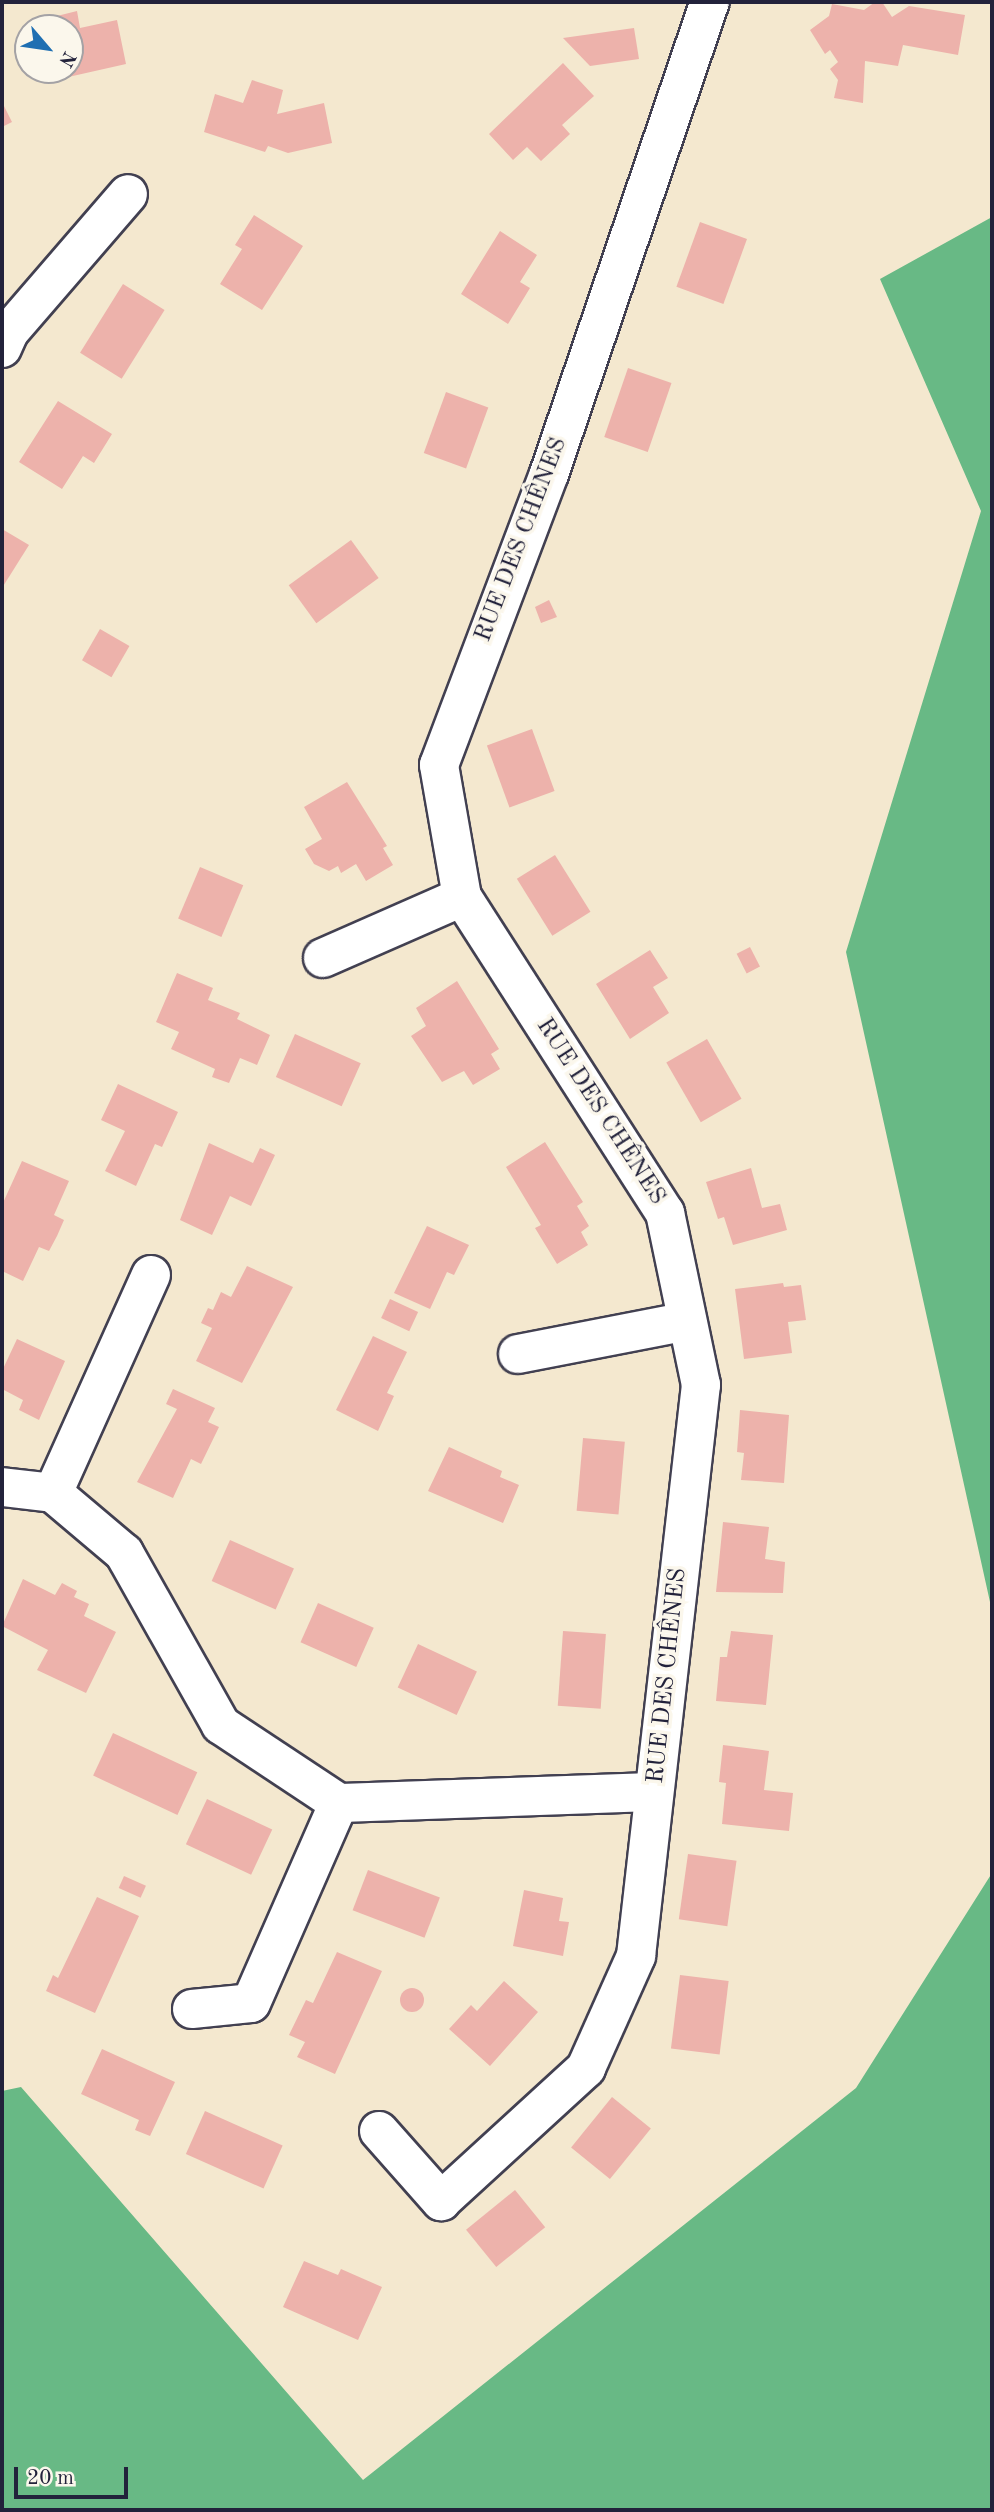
<!DOCTYPE html>
<meta charset="utf-8">
<style>
body{margin:0}
#map{position:relative;width:994px;height:2512px;overflow:hidden;background:#f4e8cf;font-family:"Old Standard TT",serif}
div>[style]{position:absolute}
[style*='--x']{left:calc(var(--x)*1px);top:calc(var(--y)*1px);width:calc(var(--w)*1px);rotate:calc(var(--a)*1deg)}
.forest>*{inset:0;background:#68b985}
.building>*{inset:0;background:#edb2ab;transform-origin:0 0}
.round{border-radius:50%}
.roads{filter:drop-shadow(2px 0 #424051) drop-shadow(-2px 0 #424051) drop-shadow(0 2px #424051) drop-shadow(0 -2px #424051)}
.minor>*{height:38px;margin:-19px;padding:0 19px;transform-origin:19px;border-radius:19px;background:#fff}
span{translate:-50% -50%;white-space:nowrap;text-align:center;line-height:1.15;-webkit-text-stroke:7px #fbf7ec;paint-order:stroke}
.street-label{font-size:24px;color:#22223b}
.frame{position:absolute;inset:0;border:4px solid #22223b;pointer-events:none}
.north{position:absolute;left:14px;top:14px;width:70px;height:70px;box-sizing:border-box;background:#fbf7ec;border:2px solid #a4a2a5;border-radius:50%;rotate:119deg;font-size:19px;font-weight:700;line-height:28px;text-align:center;color:#22223b}
.north::after{content:'';display:block;margin:auto;width:24px;height:32px;background:#1f6fb2;clip-path:polygon(50% 0,100% 100%,50% 72%,0 100%)}
.scale{position:absolute;left:14px;top:2467px;width:114px;height:32px;box-sizing:border-box;border:4px solid #22223b;border-top:0;padding-left:9px;font-size:21px;line-height:24px;white-space:nowrap;color:#22223b;-webkit-text-stroke:5px #fbf7ec;paint-order:stroke}
</style>
<div id="map">
<div class="forest">
<i style="clip-path:polygon(992px 217px,992px 1611px,846px 952px,981px 511px,880px 279px)"></i>
<i style="clip-path:polygon(992px 1873px,992px 2510px,2px 2510px,2px 2091px,21px 2087px,363px 2480px,856px 2088px)"></i>
</div>
<div class="building">
<i style="clip-path:polygon(875px 2px,882px 2px,892px 17px,909px 6px,965px 15px,958px 55px,903px 45px,898px 66px,865px 61px,863px 103px,834px 98px,838px 80px,830px 69px,838px 62px,830px 50px,825px 54px,810px 30px,829px 16px,832px 4px,864px 10px)"></i>
<i style="clip-path:polygon(77px 11px,80px 28px,117px 20px,126px 64px,55px 80px,53px 70px,70px 70px,70px 28px,47px 28px,45px 19px)"></i>
<i style="clip-path:polygon(634px 28px,639px 59px,590px 66px,563px 38px)"></i>
<i style="clip-path:polygon(563px 63px,594px 96px,562px 125px,570px 134px,541px 161px,527px 147px,513px 160px,489px 134px)"></i>
<i style="clip-path:polygon(252px 80px,283px 90px,277px 114px,324px 103px,332px 143px,288px 153px,268px 146px,265px 152px,204px 132px,215px 94px,243px 103px)"></i>
<i style="clip-path:polygon(2px 102px,12px 122px,2px 127px)"></i>
<i style="clip-path:polygon(254px 215px,303px 246px,262px 310px,220px 284px,242px 249px,235px 245px)"></i>
<i style="left:700px;top:222px;width:50px;height:69px;rotate:20deg"></i>
<i style="clip-path:polygon(500px 231px,537px 255px,520px 282px,530px 288px,508px 324px,461px 294px)"></i>
<i style="left:123px;top:284px;width:49px;height:81px;rotate:32deg"></i>
<i style="left:628px;top:368px;width:46px;height:73px;rotate:19deg"></i>
<i style="left:446px;top:392px;width:45px;height:65px;rotate:20deg"></i>
<i style="clip-path:polygon(58px 401px,112px 434px,94px 463px,83px 456px,62px 489px,19px 462px)"></i>
<i style="clip-path:polygon(2px 529px,29px 545px,2px 588px)"></i>
<i style="left:351px;top:540px;width:47px;height:77px;rotate:54deg"></i>
<i style="clip-path:polygon(549px 600px,557px 617px,541px 623px,535px 607px)"></i>
<i style="left:100px;top:629px;width:34px;height:36px;rotate:30deg"></i>
<i style="left:532px;top:729px;width:66px;height:48px;rotate:70deg"></i>
<i style="clip-path:polygon(347px 782px,387px 846px,383px 848px,393px 865px,366px 881px,356px 864px,341px 873px,338px 866px,329px 871px,314px 864px,305px 849px,322px 839px,304px 807px)"></i>
<i style="left:555px;top:855px;width:67px;height:45px;rotate:58deg"></i>
<i style="left:200px;top:867px;width:47px;height:56px;rotate:23deg"></i>
<i style="left:750px;top:947px;width:22px;height:15px;rotate:63deg"></i>
<i style="clip-path:polygon(650px 950px,668px 978px,653px 987px,669px 1013px,630px 1039px,596px 984px)"></i>
<i style="clip-path:polygon(177px 973px,213px 988px,208px 1000px,240px 1013px,237px 1019px,270px 1035px,257px 1065px,240px 1058px,229px 1083px,212px 1077px,215px 1069px,171px 1049px,179px 1032px,156px 1022px)"></i>
<i style="clip-path:polygon(457px 981px,499px 1049px,491px 1054px,500px 1069px,473px 1085px,464px 1071px,442px 1082px,411px 1036px,426px 1026px,416px 1008px)"></i>
<i style="left:295px;top:1034px;width:72px;height:47px;rotate:24deg"></i>
<i style="left:707px;top:1039px;width:69px;height:47px;rotate:60deg"></i>
<i style="clip-path:polygon(118px 1084px,178px 1112px,162px 1147px,155px 1144px,136px 1186px,105px 1171px,125px 1131px,101px 1120px)"></i>
<i style="clip-path:polygon(545px 1142px,583px 1202px,577px 1206px,589px 1226px,581px 1232px,588px 1245px,557px 1264px,535px 1228px,541px 1225px,506px 1167px)"></i>
<i style="clip-path:polygon(209px 1143px,253px 1163px,260px 1148px,275px 1155px,251px 1206px,230px 1196px,212px 1235px,180px 1220px)"></i>
<i style="clip-path:polygon(22px 1161px,69px 1181px,54px 1215px,64px 1220px,57px 1236px,49px 1251px,39px 1247px,23px 1281px,2px 1271px,2px 1205px)"></i>
<i style="clip-path:polygon(751px 1168px,762px 1208px,780px 1204px,787px 1230px,733px 1245px,724px 1217px,718px 1219px,706px 1182px)"></i>
<i style="clip-path:polygon(427px 1226px,469px 1245px,454px 1275px,447px 1272px,430px 1309px,394px 1293px)"></i>
<i style="clip-path:polygon(247px 1266px,293px 1287px,242px 1383px,196px 1361px,212px 1328px,201px 1323px,208px 1308px,213px 1310px,221px 1292px,231px 1297px)"></i>
<i style="clip-path:polygon(783px 1283px,784px 1287px,801px 1285px,806px 1320px,788px 1322px,792px 1353px,744px 1359px,735px 1289px)"></i>
<i style="left:390px;top:1299px;width:31px;height:21px;rotate:25deg"></i>
<i style="clip-path:polygon(373px 1336px,407px 1352px,387px 1393px,394px 1396px,378px 1431px,336px 1410px)"></i>
<i style="clip-path:polygon(17px 1339px,65px 1361px,39px 1420px,19px 1410px,23px 1400px,2px 1389px,2px 1371px)"></i>
<i style="clip-path:polygon(173px 1389px,215px 1408px,208px 1422px,219px 1427px,201px 1464px,191px 1459px,173px 1498px,137px 1482px,177px 1409px,166px 1404px)"></i>
<i style="clip-path:polygon(740px 1410px,789px 1415px,784px 1483px,741px 1480px,744px 1453px,737px 1452px)"></i>
<i style="left:583px;top:1438px;width:42px;height:73px;rotate:5deg"></i>
<i style="clip-path:polygon(449px 1447px,502px 1471px,500px 1477px,519px 1485px,503px 1523px,428px 1491px)"></i>
<i style="clip-path:polygon(723px 1522px,769px 1527px,765px 1559px,785px 1562px,783px 1593px,716px 1592px)"></i>
<i style="left:230px;top:1540px;width:70px;height:45px;rotate:24deg"></i>
<i style="clip-path:polygon(23px 1579px,55px 1595px,62px 1583px,77px 1591px,74px 1597px,89px 1604px,84px 1616px,116px 1632px,86px 1693px,37px 1670px,48px 1650px,2px 1626px)"></i>
<i style="left:318px;top:1603px;width:61px;height:43px;rotate:24deg"></i>
<i style="left:563px;top:1631px;width:43px;height:75px;rotate:4deg"></i>
<i style="clip-path:polygon(731px 1631px,773px 1635px,766px 1705px,716px 1701px,720px 1657px,727px 1657px)"></i>
<i style="left:418px;top:1644px;width:65px;height:48px;rotate:25deg"></i>
<i style="left:113px;top:1733px;width:93px;height:47px;rotate:25deg"></i>
<i style="clip-path:polygon(723px 1745px,769px 1751px,764px 1790px,793px 1793px,789px 1831px,722px 1824px,726px 1783px,719px 1782px)"></i>
<i style="left:207px;top:1799px;width:72px;height:50px;rotate:25deg"></i>
<i style="left:688px;top:1854px;width:49px;height:66px;rotate:8deg"></i>
<i style="left:368px;top:1870px;width:77px;height:43px;rotate:21deg"></i>
<i style="left:124px;top:1876px;width:24px;height:13px;rotate:24deg"></i>
<i style="clip-path:polygon(524px 1890px,563px 1898px,559px 1921px,569px 1922px,563px 1956px,513px 1946px)"></i>
<i style="clip-path:polygon(97px 1897px,139px 1916px,95px 2013px,46px 1991px,53px 1975px,58px 1978px)"></i>
<i style="clip-path:polygon(337px 1952px,382px 1971px,335px 2074px,297px 2057px,305px 2042px,289px 2035px,306px 2000px,313px 2003px)"></i>
<i style="left:680px;top:1975px;width:49px;height:74px;rotate:7deg"></i>
<i style="clip-path:polygon(504px 1981px,538px 2012px,490px 2066px,449px 2029px,471px 2005px,477px 2011px)"></i>
<i class="round" style="left:400px;top:1988px;width:24px;height:24px"></i>
<i style="clip-path:polygon(102px 2049px,175px 2082px,150px 2136px,135px 2130px,139px 2120px,81px 2094px)"></i>
<i style="left:612px;top:2097px;width:50px;height:65px;rotate:39deg"></i>
<i style="left:205px;top:2111px;width:85px;height:47px;rotate:24deg"></i>
<i style="left:515px;top:2190px;width:48px;height:63px;rotate:51deg"></i>
<i style="clip-path:polygon(304px 2261px,338px 2275px,341px 2269px,382px 2287px,358px 2340px,283px 2307px)"></i>
</div>
<div class="roads">
<div class="minor">
<i style="--x:2;--y:348;--w:17;--a:-66"></i>
<i style="--x:9;--y:332;--w:182;--a:-49.2"></i>
<i style="--x:323;--y:958;--w:152;--a:-23.7"></i>
<i style="--x:518;--y:1354;--w:172;--a:-11"></i>
<i style="--x:2;--y:1487;--w:51;--a:6.7"></i>
<i style="--x:53;--y:1493;--w:93;--a:40.2"></i>
<i style="--x:124;--y:1553;--w:197;--a:60.6"></i>
<i style="--x:221;--y:1725;--w:141;--a:33.5"></i>
<i style="--x:339;--y:1803;--w:315;--a:-2"></i>
<i style="--x:53;--y:1493;--w:239;--a:-65.8"></i>
<i style="--x:192;--y:2009;--w:59;--a:-5.8"></i>
<i style="--x:251;--y:2003;--w:219;--a:-66.3"></i>
<i style="--x:379;--y:2131;--w:94;--a:48.5"></i>
<i style="--x:441;--y:2201;--w:197;--a:-42.5"></i>
<i style="--x:586;--y:2068;--w:123;--a:-65.9"></i>
<i style="--x:636;--y:1956;--w:575;--a:-83.51"></i>
<i style="--x:701;--y:1385;--w:176;--a:-101.8"></i>
<i style="--x:665;--y:1213;--w:376;--a:-122.7"></i>
<i style="--x:462;--y:897;--w:134;--a:-99.9"></i>
<i style="--x:439;--y:765;--w:311;--a:-69.3"></i>
<i style="--x:549;--y:474;--w:499;--a:-71.2"></i>
</div>
</div>
<div class="street-label">
<span style="left:522px;top:540px;rotate:-69deg">RUE DES CHÊNES</span>
<span style="left:600px;top:1112px;rotate:57deg">RUE DES CHÊNES</span>
<span style="left:668px;top:1676px;rotate:-84deg">RUE DES CHÊNES</span>
</div>
<div class="frame"></div>
<div class="north">N</div>
<div class="scale">20 m</div>
</div>
